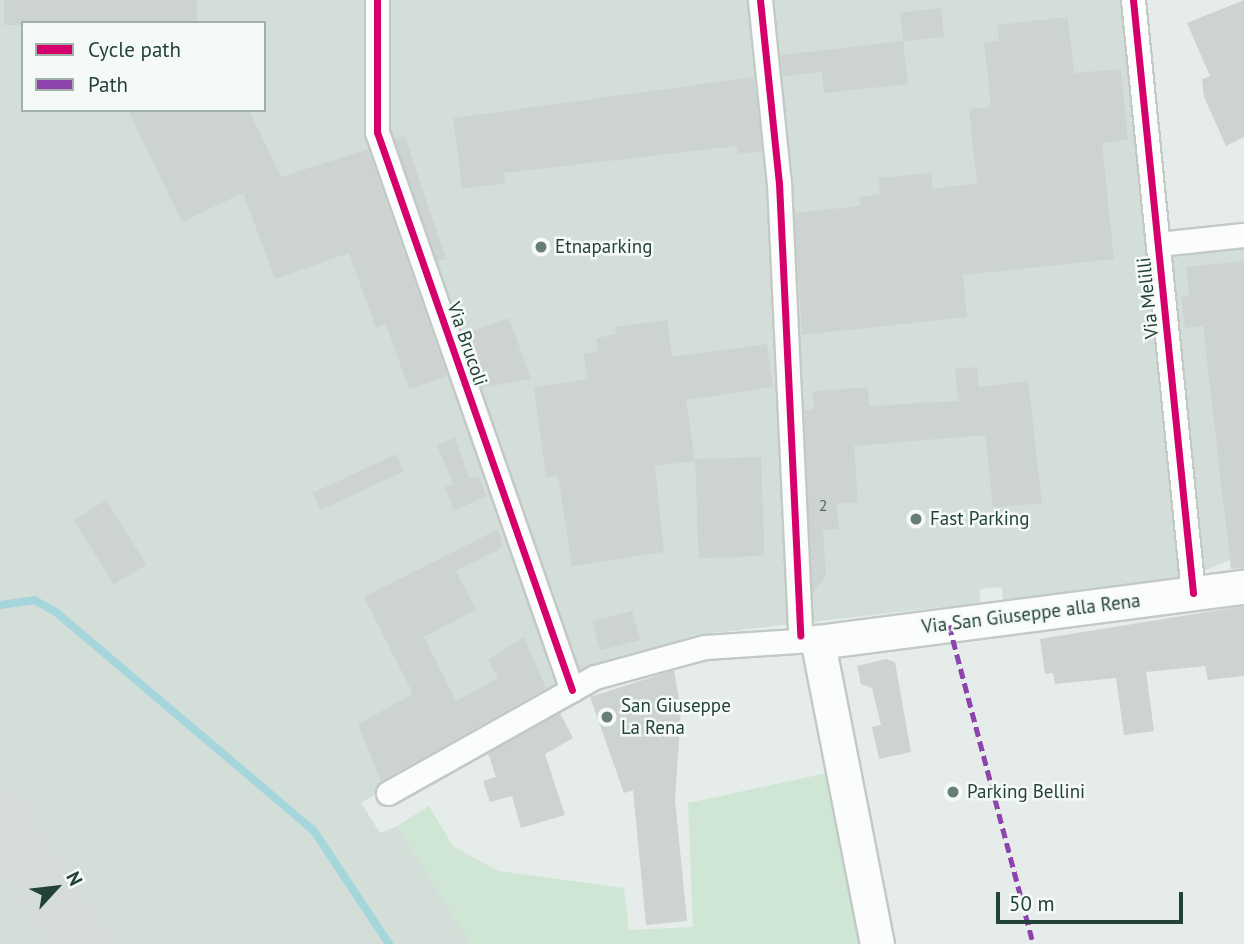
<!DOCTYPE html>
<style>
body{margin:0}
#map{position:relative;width:1244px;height:944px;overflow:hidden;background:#e6ece9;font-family:"PT Sans",sans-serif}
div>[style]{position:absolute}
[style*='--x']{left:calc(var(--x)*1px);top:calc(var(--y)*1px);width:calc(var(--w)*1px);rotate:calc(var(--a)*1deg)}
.built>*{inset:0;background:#d4ded9}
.green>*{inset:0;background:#cfe6d5}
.stream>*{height:8px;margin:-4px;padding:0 4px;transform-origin:4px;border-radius:4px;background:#a5d6dc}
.taxiway>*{height:66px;margin:-33px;padding:0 33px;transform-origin:33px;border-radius:33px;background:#d6dcda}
.building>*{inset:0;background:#cdd3d0;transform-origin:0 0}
.roads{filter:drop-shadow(2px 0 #c3c9c6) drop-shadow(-2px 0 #c3c9c6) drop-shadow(0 2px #c3c9c6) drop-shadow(0 -2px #c3c9c6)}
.minor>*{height:23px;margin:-11.5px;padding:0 11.5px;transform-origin:11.5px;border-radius:11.5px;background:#fbfcfc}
.secondary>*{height:33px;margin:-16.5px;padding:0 16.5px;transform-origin:16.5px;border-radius:16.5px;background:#fbfcfc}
.quiet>*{height:5px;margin-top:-2.5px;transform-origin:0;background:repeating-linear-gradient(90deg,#8e44ad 0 10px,transparent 0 15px)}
.cycleway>*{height:7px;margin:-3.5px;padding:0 3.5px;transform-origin:3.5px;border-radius:3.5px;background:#d6006c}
.dots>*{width:19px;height:19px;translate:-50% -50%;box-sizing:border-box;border:4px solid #f5faf7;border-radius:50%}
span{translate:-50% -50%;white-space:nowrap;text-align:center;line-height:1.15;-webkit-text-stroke:5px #f5faf7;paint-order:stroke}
.number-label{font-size:16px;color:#4e675f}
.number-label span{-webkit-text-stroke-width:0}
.poi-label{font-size:19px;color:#224238}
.left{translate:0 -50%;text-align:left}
.street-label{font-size:19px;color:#224238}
.legend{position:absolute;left:21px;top:21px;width:245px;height:91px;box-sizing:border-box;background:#f5faf7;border:2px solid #a1b0ab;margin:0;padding:9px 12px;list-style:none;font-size:21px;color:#224238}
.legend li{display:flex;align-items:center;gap:14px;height:35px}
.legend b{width:35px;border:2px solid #a1b0ab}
.north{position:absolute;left:21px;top:853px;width:70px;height:70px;-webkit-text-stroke:5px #f5faf7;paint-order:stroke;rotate:63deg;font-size:19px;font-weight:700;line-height:28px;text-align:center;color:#224238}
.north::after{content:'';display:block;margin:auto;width:24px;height:32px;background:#224238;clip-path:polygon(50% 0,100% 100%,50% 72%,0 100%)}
.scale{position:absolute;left:996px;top:892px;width:187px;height:32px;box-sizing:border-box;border:4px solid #224238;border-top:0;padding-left:9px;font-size:21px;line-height:24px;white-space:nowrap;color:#224238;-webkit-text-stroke:5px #f5faf7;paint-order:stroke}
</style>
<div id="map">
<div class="built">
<i style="clip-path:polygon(evenodd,0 0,1145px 0,1172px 256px,1244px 248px,1244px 554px,1163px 588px,1003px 602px,1002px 587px,980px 589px,980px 603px,696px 635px,584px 670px,361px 803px,380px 833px,397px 826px,472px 944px,0 944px,0 0,23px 23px,264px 23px,264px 110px,23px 110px,23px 23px)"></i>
</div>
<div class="green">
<i style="clip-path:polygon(827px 773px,860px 944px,472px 944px,397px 826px,429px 806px,453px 846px,498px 871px,624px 888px,629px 930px,693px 927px,688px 803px)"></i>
</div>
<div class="stream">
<i style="--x:0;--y:605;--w:34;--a:-8"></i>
<i style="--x:34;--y:600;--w:26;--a:29"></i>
<i style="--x:57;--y:613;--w:337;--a:40.3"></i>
<i style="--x:314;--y:831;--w:136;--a:56.4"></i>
</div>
<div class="taxiway">
<i style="--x:0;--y:818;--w:150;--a:56.9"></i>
</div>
<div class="building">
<i style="left:4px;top:0;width:193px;height:25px"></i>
<i style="clip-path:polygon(1244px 0,1244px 137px,1226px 146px,1204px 97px,1202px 79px,1210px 76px,1187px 23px)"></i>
<i style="left:941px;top:8px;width:29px;height:41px;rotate:84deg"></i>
<i style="clip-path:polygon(1068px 17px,1074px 73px,1121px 69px,1128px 140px,1102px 143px,1114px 259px,963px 275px,967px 317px,802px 335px,794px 213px,860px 206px,859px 197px,880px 194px,878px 178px,931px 173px,933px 189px,977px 183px,969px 109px,991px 107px,984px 43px,999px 41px,997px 25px)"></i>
<i style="clip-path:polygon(903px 41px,908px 84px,824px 93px,822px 72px,783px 76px,781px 55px)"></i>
<i style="clip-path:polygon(754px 77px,762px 151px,738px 154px,737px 146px,504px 173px,505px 184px,462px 188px,453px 118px)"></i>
<i style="clip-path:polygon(128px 110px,249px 110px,281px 177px,368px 149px,447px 376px,409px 389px,386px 324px,376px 328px,349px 253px,275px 279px,243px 193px,182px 222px)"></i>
<i style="clip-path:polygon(405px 136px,420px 182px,446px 259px,437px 261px,394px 139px)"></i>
<i style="clip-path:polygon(1244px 261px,1244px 568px,1231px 569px,1203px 326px,1185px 328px,1181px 297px,1189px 296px,1186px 267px)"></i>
<i style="clip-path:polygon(509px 318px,531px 379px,481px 388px,463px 334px)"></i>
<i style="clip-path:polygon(667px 320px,672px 357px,767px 344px,773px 387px,686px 400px,695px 461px,655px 466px,664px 552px,572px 566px,558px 476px,546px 478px,534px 387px,588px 379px,583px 354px,598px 351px,596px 338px,616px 334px,615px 327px)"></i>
<i style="clip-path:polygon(977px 367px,979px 387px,1028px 381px,1042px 503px,993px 508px,985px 435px,854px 446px,858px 502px,837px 504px,839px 529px,823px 530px,826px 576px,812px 593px,804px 410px,814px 410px,813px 391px,868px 387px,869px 406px,958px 401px,955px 369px)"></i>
<i style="clip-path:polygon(455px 437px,469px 479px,479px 476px,486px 496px,454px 511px,445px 487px,454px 484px,437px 446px)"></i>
<i style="left:396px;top:454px;width:19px;height:92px;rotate:65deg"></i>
<i style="left:761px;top:457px;width:99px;height:66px;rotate:88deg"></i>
<i style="left:106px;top:500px;width:76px;height:38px;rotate:58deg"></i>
<i style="clip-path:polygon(498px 529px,503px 547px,456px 571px,476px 610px,424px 637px,456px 701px,498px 678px,488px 660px,524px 637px,546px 688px,381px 781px,358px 724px,413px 694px,364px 597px)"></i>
<i style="clip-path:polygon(1244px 606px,1244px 676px,1208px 680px,1205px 666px,1146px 672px,1154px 731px,1124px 735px,1116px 678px,1055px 684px,1053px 673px,1045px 674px,1040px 639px)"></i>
<i style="left:632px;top:611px;width:30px;height:41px;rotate:75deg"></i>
<i style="clip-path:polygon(886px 659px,895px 662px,911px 752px,879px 759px,872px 727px,881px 725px,872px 688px,861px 684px,857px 666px)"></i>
<i style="clip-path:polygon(674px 670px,681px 711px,675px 800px,687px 921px,646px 925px,633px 790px,624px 793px,590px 697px)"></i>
<i style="clip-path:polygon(560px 713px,573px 738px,545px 754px,565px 815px,521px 828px,512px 796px,490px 802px,483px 781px,496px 777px,488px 753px)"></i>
</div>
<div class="roads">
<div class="minor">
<i style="--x:377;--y:0;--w:132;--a:90"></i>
<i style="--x:377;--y:132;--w:591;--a:70.74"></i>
<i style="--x:760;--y:0;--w:184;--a:84.1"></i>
<i style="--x:779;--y:183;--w:453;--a:87.3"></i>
<i style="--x:1133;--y:0;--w:596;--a:84.22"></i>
<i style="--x:1158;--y:244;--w:86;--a:-6"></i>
<i style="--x:388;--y:793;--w:237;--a:-29.3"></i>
<i style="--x:595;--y:677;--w:114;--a:-15.3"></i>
<i style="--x:705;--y:647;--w:107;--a:-3.7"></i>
</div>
<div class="secondary">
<i style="--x:877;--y:944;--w:308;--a:-101.1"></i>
<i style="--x:818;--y:642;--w:430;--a:-7.4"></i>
</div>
</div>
<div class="quiet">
<i style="--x:949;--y:625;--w:330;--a:75.2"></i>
</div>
<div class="cycleway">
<i style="--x:377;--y:0;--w:132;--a:90"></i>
<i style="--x:377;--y:132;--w:591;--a:70.74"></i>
<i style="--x:760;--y:0;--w:184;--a:84.1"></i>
<i style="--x:779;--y:183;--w:453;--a:87.3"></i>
<i style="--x:1133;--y:0;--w:596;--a:84.22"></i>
</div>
<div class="dots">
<i style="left:541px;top:247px;background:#677e76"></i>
<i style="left:916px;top:519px;background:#677e76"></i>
<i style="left:607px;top:717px;background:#677e76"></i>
<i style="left:953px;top:792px;background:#677e76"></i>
</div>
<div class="number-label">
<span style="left:823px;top:505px">2</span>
</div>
<div class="poi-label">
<span class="left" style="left:555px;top:247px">Etnaparking</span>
<span class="left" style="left:930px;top:519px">Fast Parking</span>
<span class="left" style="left:621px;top:717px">San Giuseppe<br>La Rena</span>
<span class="left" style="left:967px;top:792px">Parking Bellini</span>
</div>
<div class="street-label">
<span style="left:1148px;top:298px;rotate:-96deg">Via Melilli</span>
<span style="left:467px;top:344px;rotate:71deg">Via Brucoli</span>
<span style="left:1031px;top:614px;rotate:-7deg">Via San Giuseppe alla Rena</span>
</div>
<ul class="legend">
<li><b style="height:9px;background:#d6006c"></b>Cycle path</li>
<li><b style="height:9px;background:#8e44ad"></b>Path</li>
</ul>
<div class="north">N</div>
<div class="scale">50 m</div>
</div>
